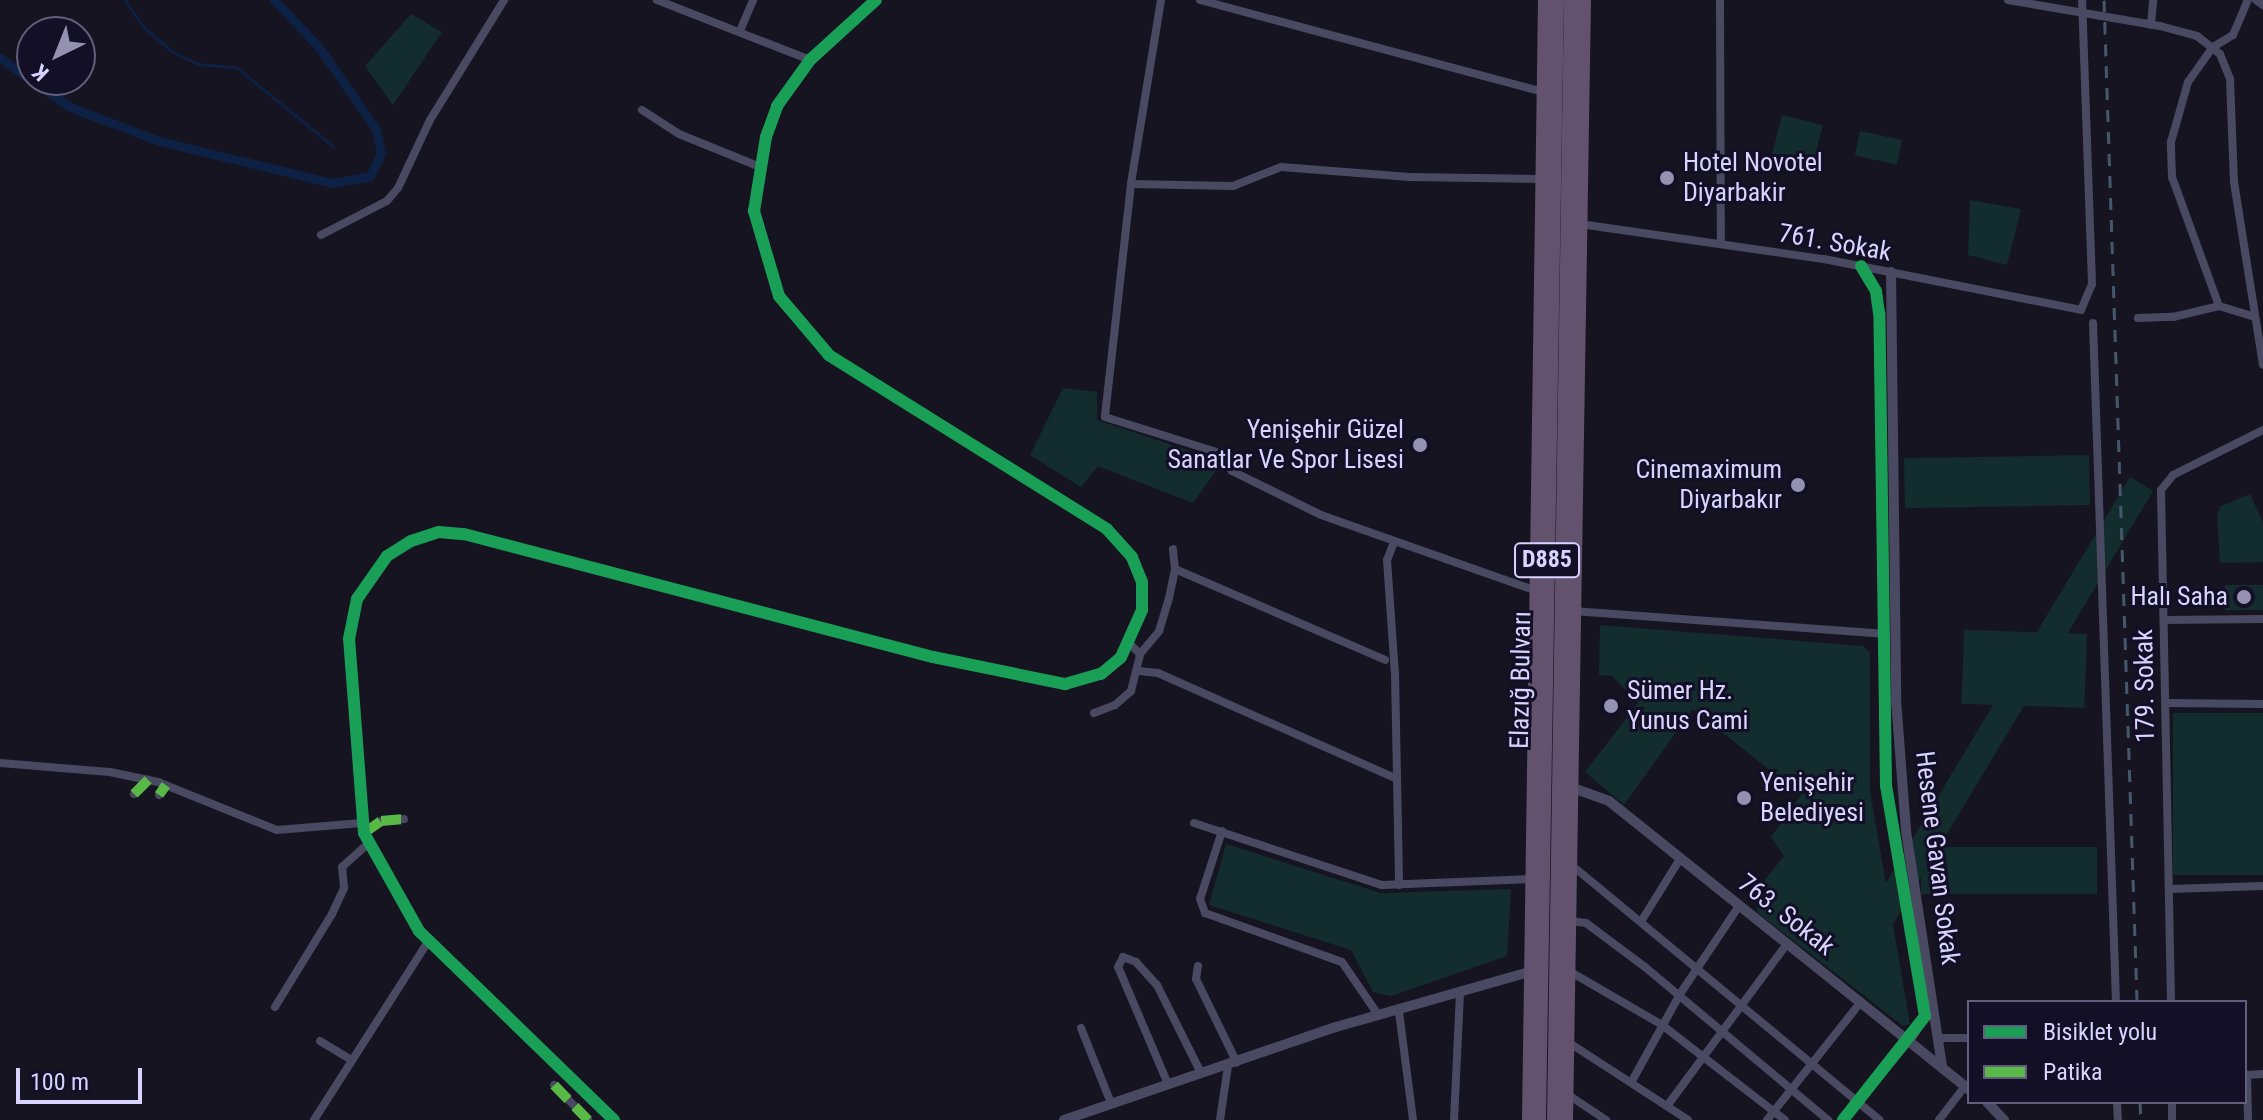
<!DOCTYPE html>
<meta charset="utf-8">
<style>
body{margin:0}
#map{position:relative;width:2263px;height:1120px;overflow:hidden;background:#161421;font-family:"Roboto Condensed",sans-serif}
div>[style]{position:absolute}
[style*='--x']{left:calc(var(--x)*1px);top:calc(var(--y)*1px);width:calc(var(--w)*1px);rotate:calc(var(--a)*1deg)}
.green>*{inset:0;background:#132c2d;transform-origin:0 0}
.stream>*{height:3px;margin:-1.5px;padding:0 1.5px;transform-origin:1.5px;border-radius:1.5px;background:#0d2144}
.canal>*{height:9px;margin:-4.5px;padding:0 4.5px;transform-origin:4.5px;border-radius:4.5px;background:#0d2144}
.minor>*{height:8px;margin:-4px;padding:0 4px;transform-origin:4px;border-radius:4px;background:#4a4962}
.tertiary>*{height:10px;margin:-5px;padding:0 5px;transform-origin:5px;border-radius:5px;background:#4a4962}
.trunk>*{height:14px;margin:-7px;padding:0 7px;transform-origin:7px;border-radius:7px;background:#62526e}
.rail>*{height:3px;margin-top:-1.5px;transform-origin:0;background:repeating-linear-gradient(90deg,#43596b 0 12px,transparent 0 22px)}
.quiet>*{height:10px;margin-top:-5px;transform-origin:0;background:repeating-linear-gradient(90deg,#58b947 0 20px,transparent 0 30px)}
.cycleway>*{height:12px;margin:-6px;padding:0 6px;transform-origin:6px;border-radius:6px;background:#1a9f57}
.dots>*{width:22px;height:22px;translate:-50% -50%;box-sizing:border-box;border:4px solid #130f26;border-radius:50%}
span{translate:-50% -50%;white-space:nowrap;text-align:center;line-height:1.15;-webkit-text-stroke:6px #130f26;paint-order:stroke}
.shield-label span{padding:2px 6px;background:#130f26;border:2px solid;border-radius:6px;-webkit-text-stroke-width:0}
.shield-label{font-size:24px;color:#d9d4ff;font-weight:700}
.poi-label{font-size:26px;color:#d9d4ff}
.left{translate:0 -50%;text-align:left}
.right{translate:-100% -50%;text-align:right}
.street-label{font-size:26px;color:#d9d4ff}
.legend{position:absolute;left:1967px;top:1000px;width:280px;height:104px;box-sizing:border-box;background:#130f26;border:2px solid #625e7d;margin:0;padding:10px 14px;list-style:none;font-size:24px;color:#d9d4ff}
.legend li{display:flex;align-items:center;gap:16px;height:40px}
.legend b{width:40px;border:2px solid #625e7d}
.north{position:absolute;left:16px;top:16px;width:80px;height:80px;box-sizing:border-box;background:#130f26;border:2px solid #625e7d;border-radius:50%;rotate:223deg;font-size:22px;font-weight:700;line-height:32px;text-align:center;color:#d9d4ff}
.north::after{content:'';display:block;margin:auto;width:28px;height:36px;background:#9591b1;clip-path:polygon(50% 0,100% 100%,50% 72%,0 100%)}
.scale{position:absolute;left:16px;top:1068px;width:126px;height:36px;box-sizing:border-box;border:4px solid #d9d4ff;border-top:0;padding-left:10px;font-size:24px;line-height:28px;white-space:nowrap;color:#d9d4ff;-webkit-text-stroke:6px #130f26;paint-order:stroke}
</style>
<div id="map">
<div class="green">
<i style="clip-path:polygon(411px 14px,442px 32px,393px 105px,365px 66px)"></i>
<i style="left:1782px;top:115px;width:42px;height:43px;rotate:14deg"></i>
<i style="left:1860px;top:131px;width:43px;height:25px;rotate:12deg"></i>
<i style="clip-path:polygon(1970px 200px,2021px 209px,2007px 265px,1968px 255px)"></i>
<i style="clip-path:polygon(1063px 388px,1097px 392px,1097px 420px,1208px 457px,1216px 471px,1193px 503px,1098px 466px,1081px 487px,1030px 455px)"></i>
<i style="left:2089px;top:455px;width:50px;height:185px;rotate:89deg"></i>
<i style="left:2130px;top:477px;width:27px;height:525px;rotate:31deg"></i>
<i style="clip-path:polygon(2250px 494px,2263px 522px,2263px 562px,2220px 563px,2217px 515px,2221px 506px)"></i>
<i style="left:2225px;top:585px;width:38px;height:25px"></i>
<i style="clip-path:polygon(1600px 625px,1863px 646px,1870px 653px,1870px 791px,1910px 1024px,1903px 1026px,1757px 912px,1760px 886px,1784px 856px,1771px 837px,1801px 795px,1693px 709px,1624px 805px,1585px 772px,1638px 703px,1612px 676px,1599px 675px)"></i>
<i style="left:2087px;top:634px;width:74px;height:123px;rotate:92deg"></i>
<i style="left:2263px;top:713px;width:162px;height:90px;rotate:90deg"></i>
<i style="clip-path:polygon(1226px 844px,1381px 893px,1511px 889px,1507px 956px,1391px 996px,1373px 992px,1351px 950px,1209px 905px)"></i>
<i style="left:1921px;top:847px;width:176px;height:47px"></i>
</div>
<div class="stream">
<i style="--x:125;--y:0;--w:32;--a:56"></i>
<i style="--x:143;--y:27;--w:39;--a:40"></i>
<i style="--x:173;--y:52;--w:28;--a:26"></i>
<i style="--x:198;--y:64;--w:38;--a:5"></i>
<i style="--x:236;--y:67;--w:125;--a:39.2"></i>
</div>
<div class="canal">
<i style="--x:0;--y:58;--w:85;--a:35"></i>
<i style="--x:70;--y:107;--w:95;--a:20.9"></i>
<i style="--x:159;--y:141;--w:178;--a:13.6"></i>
<i style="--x:332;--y:183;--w:39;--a:-10"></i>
<i style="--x:370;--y:176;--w:25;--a:-64"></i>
<i style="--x:381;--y:153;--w:25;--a:-102"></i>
<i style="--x:376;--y:129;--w:101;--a:-124.9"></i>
<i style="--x:318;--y:46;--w:64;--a:-133.7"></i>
</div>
<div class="minor">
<i style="--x:657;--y:0;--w:164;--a:21.4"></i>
<i style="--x:1161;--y:0;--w:186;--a:99.3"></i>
<i style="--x:1131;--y:184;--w:234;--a:96.4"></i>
<i style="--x:1105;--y:417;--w:117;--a:17.4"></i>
<i style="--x:1217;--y:452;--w:24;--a:52"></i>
<i style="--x:1232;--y:471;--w:99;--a:26.3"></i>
<i style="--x:1321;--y:515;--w:226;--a:19.4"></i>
<i style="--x:1200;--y:0;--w:355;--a:15"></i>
<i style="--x:1720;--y:0;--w:244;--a:89.8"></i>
<i style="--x:2008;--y:0;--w:154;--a:9.7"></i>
<i style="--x:2160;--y:26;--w:38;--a:15"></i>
<i style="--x:2197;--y:36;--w:29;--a:38"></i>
<i style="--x:2220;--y:54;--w:27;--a:68"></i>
<i style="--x:2230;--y:79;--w:103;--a:87.8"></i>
<i style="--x:2234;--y:182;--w:185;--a:81"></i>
<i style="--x:2256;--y:0;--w:9;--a:36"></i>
<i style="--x:2151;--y:25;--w:25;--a:-85"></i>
<i style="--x:740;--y:31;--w:34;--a:-67"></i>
<i style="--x:642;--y:110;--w:44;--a:33"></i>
<i style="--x:679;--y:134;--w:85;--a:22.1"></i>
<i style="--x:1131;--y:184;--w:102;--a:1.1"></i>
<i style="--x:1233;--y:186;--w:52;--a:-21.6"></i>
<i style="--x:1281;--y:167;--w:129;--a:4.4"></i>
<i style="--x:1410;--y:177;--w:132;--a:0.9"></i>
<i style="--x:1580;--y:224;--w:246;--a:8.2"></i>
<i style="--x:1824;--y:259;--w:262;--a:11.2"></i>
<i style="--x:2081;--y:310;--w:28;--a:-67"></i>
<i style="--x:2092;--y:284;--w:284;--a:-92"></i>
<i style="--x:321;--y:235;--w:74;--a:-27.3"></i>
<i style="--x:387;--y:201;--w:17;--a:-50"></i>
<i style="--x:398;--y:188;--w:75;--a:-64.8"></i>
<i style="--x:430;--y:120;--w:141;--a:-58.3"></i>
<i style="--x:2219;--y:306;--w:137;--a:-110"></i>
<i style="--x:2172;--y:177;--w:35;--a:-92"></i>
<i style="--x:2171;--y:142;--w:62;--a:-74.2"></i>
<i style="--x:2188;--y:82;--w:43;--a:-54.5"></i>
<i style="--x:2213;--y:47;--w:23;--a:-31"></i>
<i style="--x:2233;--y:35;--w:38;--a:-67"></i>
<i style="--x:2138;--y:318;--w:35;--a:-2"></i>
<i style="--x:2173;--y:317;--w:47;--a:-13.4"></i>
<i style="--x:2219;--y:306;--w:34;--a:17"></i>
<i style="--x:2093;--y:323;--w:679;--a:88.06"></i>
<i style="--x:1394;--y:542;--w:19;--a:111"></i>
<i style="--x:1387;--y:560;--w:113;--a:86"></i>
<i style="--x:1395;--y:673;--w:212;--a:88.9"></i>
<i style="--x:1175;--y:569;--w:229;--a:23.4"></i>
<i style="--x:1573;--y:611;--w:314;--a:4.2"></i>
<i style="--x:2164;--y:620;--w:99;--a:-0.6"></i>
<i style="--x:1140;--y:654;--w:30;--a:-50"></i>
<i style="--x:1159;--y:631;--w:34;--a:-73"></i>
<i style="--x:1169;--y:598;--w:30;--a:-78"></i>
<i style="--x:1175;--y:569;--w:20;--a:-96"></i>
<i style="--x:1139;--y:671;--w:19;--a:6"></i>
<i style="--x:1158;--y:673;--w:257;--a:23.9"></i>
<i style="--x:2166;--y:703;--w:97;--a:0.6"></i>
<i style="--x:1094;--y:713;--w:22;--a:-21"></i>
<i style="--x:1115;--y:705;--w:21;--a:-41"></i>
<i style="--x:1131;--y:691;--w:38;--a:-76"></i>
<i style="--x:1140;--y:654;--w:16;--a:-135"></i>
<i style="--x:0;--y:763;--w:110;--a:4.7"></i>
<i style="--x:110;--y:772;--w:49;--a:11.8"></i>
<i style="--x:158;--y:782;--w:128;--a:22"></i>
<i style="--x:277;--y:830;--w:85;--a:-4.7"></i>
<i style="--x:134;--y:794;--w:20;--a:-45"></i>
<i style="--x:159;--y:795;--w:12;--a:-55"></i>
<i style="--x:1194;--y:823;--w:198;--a:18.3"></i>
<i style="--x:1382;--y:885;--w:148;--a:-2.3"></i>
<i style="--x:1222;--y:831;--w:71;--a:107.9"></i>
<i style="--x:1200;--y:899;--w:15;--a:70"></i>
<i style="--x:1205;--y:913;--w:145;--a:19.7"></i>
<i style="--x:1342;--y:962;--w:65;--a:55.6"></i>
<i style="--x:364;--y:833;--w:21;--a:-35"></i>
<i style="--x:381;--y:821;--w:23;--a:-5"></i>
<i style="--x:1569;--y:863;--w:403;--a:39.6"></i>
<i style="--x:2170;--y:889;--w:93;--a:-1.8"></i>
<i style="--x:1642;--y:920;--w:72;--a:-58.1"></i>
<i style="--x:1569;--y:921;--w:17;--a:7"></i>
<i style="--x:1586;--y:923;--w:74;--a:36.7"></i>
<i style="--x:1645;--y:967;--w:239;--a:39.9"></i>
<i style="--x:1198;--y:966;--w:13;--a:99"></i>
<i style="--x:1196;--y:979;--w:93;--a:64"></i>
<i style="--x:1569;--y:971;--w:108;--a:30.1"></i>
<i style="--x:1662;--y:1025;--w:155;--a:37.7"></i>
<i style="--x:2171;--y:1002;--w:512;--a:-91.12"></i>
<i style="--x:2161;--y:490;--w:19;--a:-51"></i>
<i style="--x:2173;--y:475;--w:101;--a:-26.6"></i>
<i style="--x:275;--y:1007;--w:109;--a:-58.5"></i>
<i style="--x:332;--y:914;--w:29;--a:-65"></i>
<i style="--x:344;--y:888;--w:21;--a:-95"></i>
<i style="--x:342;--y:867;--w:36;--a:-42"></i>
<i style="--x:1399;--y:1012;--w:109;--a:82.6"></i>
<i style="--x:1081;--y:1028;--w:81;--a:68.2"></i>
<i style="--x:1940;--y:1038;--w:29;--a:0"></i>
<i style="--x:320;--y:1041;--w:37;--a:31"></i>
<i style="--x:1568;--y:1042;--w:143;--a:33"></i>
<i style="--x:2245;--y:1075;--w:18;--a:-3"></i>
<i style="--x:2247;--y:1075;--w:45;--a:88.7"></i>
<i style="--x:1632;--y:1081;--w:99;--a:-61.1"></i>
<i style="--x:1680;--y:994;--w:106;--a:-56.2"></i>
<i style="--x:1168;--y:1084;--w:127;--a:-113.1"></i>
<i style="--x:1118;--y:967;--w:11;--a:-63"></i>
<i style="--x:1123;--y:957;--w:14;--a:21"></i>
<i style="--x:1136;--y:962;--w:31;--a:48"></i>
<i style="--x:1157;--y:985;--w:98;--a:63.4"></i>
<i style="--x:554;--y:1085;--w:49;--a:45.8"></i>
<i style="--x:1567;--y:1094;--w:47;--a:33.7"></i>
<i style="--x:2117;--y:1102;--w:18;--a:87"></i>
<i style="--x:2172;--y:1102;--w:18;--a:90"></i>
<i style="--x:1667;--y:1106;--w:202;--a:-53.5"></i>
<i style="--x:314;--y:1120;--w:214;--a:-57.4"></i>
<i style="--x:614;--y:1120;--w:272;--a:-135.9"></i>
<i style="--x:419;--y:931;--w:112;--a:-119.3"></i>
<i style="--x:364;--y:833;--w:195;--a:-94.4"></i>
<i style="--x:349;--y:639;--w:41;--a:-78.7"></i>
<i style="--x:357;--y:599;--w:52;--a:-55.1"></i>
<i style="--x:387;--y:556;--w:28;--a:-32"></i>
<i style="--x:411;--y:541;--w:29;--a:-18"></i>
<i style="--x:439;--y:532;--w:25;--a:5"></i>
<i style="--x:464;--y:534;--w:485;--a:14.7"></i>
<i style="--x:933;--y:657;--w:135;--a:11.6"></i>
<i style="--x:1065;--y:684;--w:37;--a:-16"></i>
<i style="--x:1101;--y:674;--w:26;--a:-40"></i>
<i style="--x:1121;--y:657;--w:51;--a:-65.9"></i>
<i style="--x:1142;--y:610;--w:28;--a:-90"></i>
<i style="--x:1142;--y:582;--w:27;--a:-112"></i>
<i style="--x:1132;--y:557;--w:38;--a:-132"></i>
<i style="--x:1107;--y:529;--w:328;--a:-148"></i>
<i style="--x:829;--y:355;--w:77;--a:-130.3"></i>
<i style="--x:779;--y:296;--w:89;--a:-106.4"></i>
<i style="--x:754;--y:211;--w:75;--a:-80.8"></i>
<i style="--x:766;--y:137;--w:33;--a:-70"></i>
<i style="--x:777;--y:106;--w:57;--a:-54.3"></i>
<i style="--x:810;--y:60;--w:89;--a:-42.3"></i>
<i style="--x:1220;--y:1120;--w:55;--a:-81.6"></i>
<i style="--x:1454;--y:1120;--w:129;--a:-87.3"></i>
<i style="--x:1767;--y:1120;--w:151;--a:-51.5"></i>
<i style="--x:1843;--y:1120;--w:103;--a:-50.1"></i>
<i style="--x:1939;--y:1120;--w:43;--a:-52.6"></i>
</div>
<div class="tertiary">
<i style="--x:1861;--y:266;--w:29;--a:59"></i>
<i style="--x:1876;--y:291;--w:22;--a:82"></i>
<i style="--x:1879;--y:313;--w:473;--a:89.2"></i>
<i style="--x:1886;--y:786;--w:233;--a:80.4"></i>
<i style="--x:1925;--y:1016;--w:30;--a:123"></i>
<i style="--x:1891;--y:272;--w:428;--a:89.3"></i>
<i style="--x:1896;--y:700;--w:131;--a:85.6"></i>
<i style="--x:1906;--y:831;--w:237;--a:81.3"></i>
<i style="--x:1570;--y:787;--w:41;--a:19.7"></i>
<i style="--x:1609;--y:801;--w:461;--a:38.7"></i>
<i style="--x:1987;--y:1102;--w:25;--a:47"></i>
<i style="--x:1064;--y:1120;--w:287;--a:-18.9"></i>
<i style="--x:1336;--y:1027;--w:201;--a:-15.9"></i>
</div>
<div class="trunk">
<i style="--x:1529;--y:1120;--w:1120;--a:-89.18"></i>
<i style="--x:1539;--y:1120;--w:1120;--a:-89.08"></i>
<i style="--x:1554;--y:1120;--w:1120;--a:-89.13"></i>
<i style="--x:1566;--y:1120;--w:1120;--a:-89.08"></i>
</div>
<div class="rail">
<i style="--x:2104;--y:0;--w:1003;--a:88.11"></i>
<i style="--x:2140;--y:1102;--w:18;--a:87"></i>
</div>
<div class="quiet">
<i style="--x:134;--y:794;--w:20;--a:-45"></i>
<i style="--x:159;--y:795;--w:12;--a:-55"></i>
<i style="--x:364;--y:833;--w:21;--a:-35"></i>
<i style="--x:381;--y:821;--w:23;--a:-5"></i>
<i style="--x:554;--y:1085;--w:49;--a:45.8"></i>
</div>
<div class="cycleway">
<i style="--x:614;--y:1120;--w:272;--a:-135.9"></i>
<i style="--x:419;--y:931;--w:112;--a:-119.3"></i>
<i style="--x:364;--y:833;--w:195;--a:-94.4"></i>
<i style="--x:349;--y:639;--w:41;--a:-78.7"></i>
<i style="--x:357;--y:599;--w:52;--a:-55.1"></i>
<i style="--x:387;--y:556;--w:28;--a:-32"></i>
<i style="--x:411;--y:541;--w:29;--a:-18"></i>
<i style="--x:439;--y:532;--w:25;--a:5"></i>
<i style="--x:464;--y:534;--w:485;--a:14.7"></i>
<i style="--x:933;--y:657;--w:135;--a:11.6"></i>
<i style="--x:1065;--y:684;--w:37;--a:-16"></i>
<i style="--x:1101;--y:674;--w:26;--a:-40"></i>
<i style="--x:1121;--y:657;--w:51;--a:-65.9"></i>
<i style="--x:1142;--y:610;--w:28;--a:-90"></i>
<i style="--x:1142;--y:582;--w:27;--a:-112"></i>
<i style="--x:1132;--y:557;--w:38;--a:-132"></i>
<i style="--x:1107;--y:529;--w:328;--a:-148"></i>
<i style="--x:829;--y:355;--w:77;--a:-130.3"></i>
<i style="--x:779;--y:296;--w:89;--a:-106.4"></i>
<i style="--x:754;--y:211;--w:75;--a:-80.8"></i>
<i style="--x:766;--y:137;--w:33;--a:-70"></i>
<i style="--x:777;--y:106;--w:57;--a:-54.3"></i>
<i style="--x:810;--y:60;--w:89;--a:-42.3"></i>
<i style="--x:1843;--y:1120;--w:132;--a:-51.7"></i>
<i style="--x:1925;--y:1016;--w:233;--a:-99.6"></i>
<i style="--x:1886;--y:786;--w:473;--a:-90.8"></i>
<i style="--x:1879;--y:313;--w:22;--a:-98"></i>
<i style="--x:1876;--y:291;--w:29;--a:-121"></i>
</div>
<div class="dots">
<i style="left:1667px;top:178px;background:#9591b1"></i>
<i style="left:1420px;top:445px;background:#9591b1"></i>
<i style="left:1798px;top:485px;background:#9591b1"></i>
<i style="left:2244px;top:597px;background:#9591b1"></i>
<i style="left:1611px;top:706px;background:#9591b1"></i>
<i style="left:1744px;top:798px;background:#9591b1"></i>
</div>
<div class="shield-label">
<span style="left:1547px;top:560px">D885</span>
</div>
<div class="poi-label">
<span class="left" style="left:1683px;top:178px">Hotel Novotel<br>Diyarbakir</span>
<span class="right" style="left:1404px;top:445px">Yenişehir Güzel<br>Sanatlar Ve Spor Lisesi</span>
<span class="right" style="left:1782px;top:485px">Cinemaximum<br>Diyarbakır</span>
<span class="right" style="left:2228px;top:597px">Halı Saha</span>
<span class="left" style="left:1627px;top:706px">Sümer Hz.<br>Yunus Cami</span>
<span class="left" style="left:1760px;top:798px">Yenişehir<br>Belediyesi</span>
</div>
<div class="street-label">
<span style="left:1835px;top:243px;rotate:10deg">761. Sokak</span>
<span style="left:1521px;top:680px;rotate:-89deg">Elazığ Bulvarı</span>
<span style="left:2145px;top:686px;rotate:-91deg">179. Sokak</span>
<span style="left:1937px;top:858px;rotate:83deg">Hesene Gavan Sokak</span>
<span style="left:1786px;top:915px;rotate:38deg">763. Sokak</span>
</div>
<ul class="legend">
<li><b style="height:10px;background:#1a9f57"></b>Bisiklet yolu</li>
<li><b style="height:10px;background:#58b947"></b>Patika</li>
</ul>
<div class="north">K</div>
<div class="scale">100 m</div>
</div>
